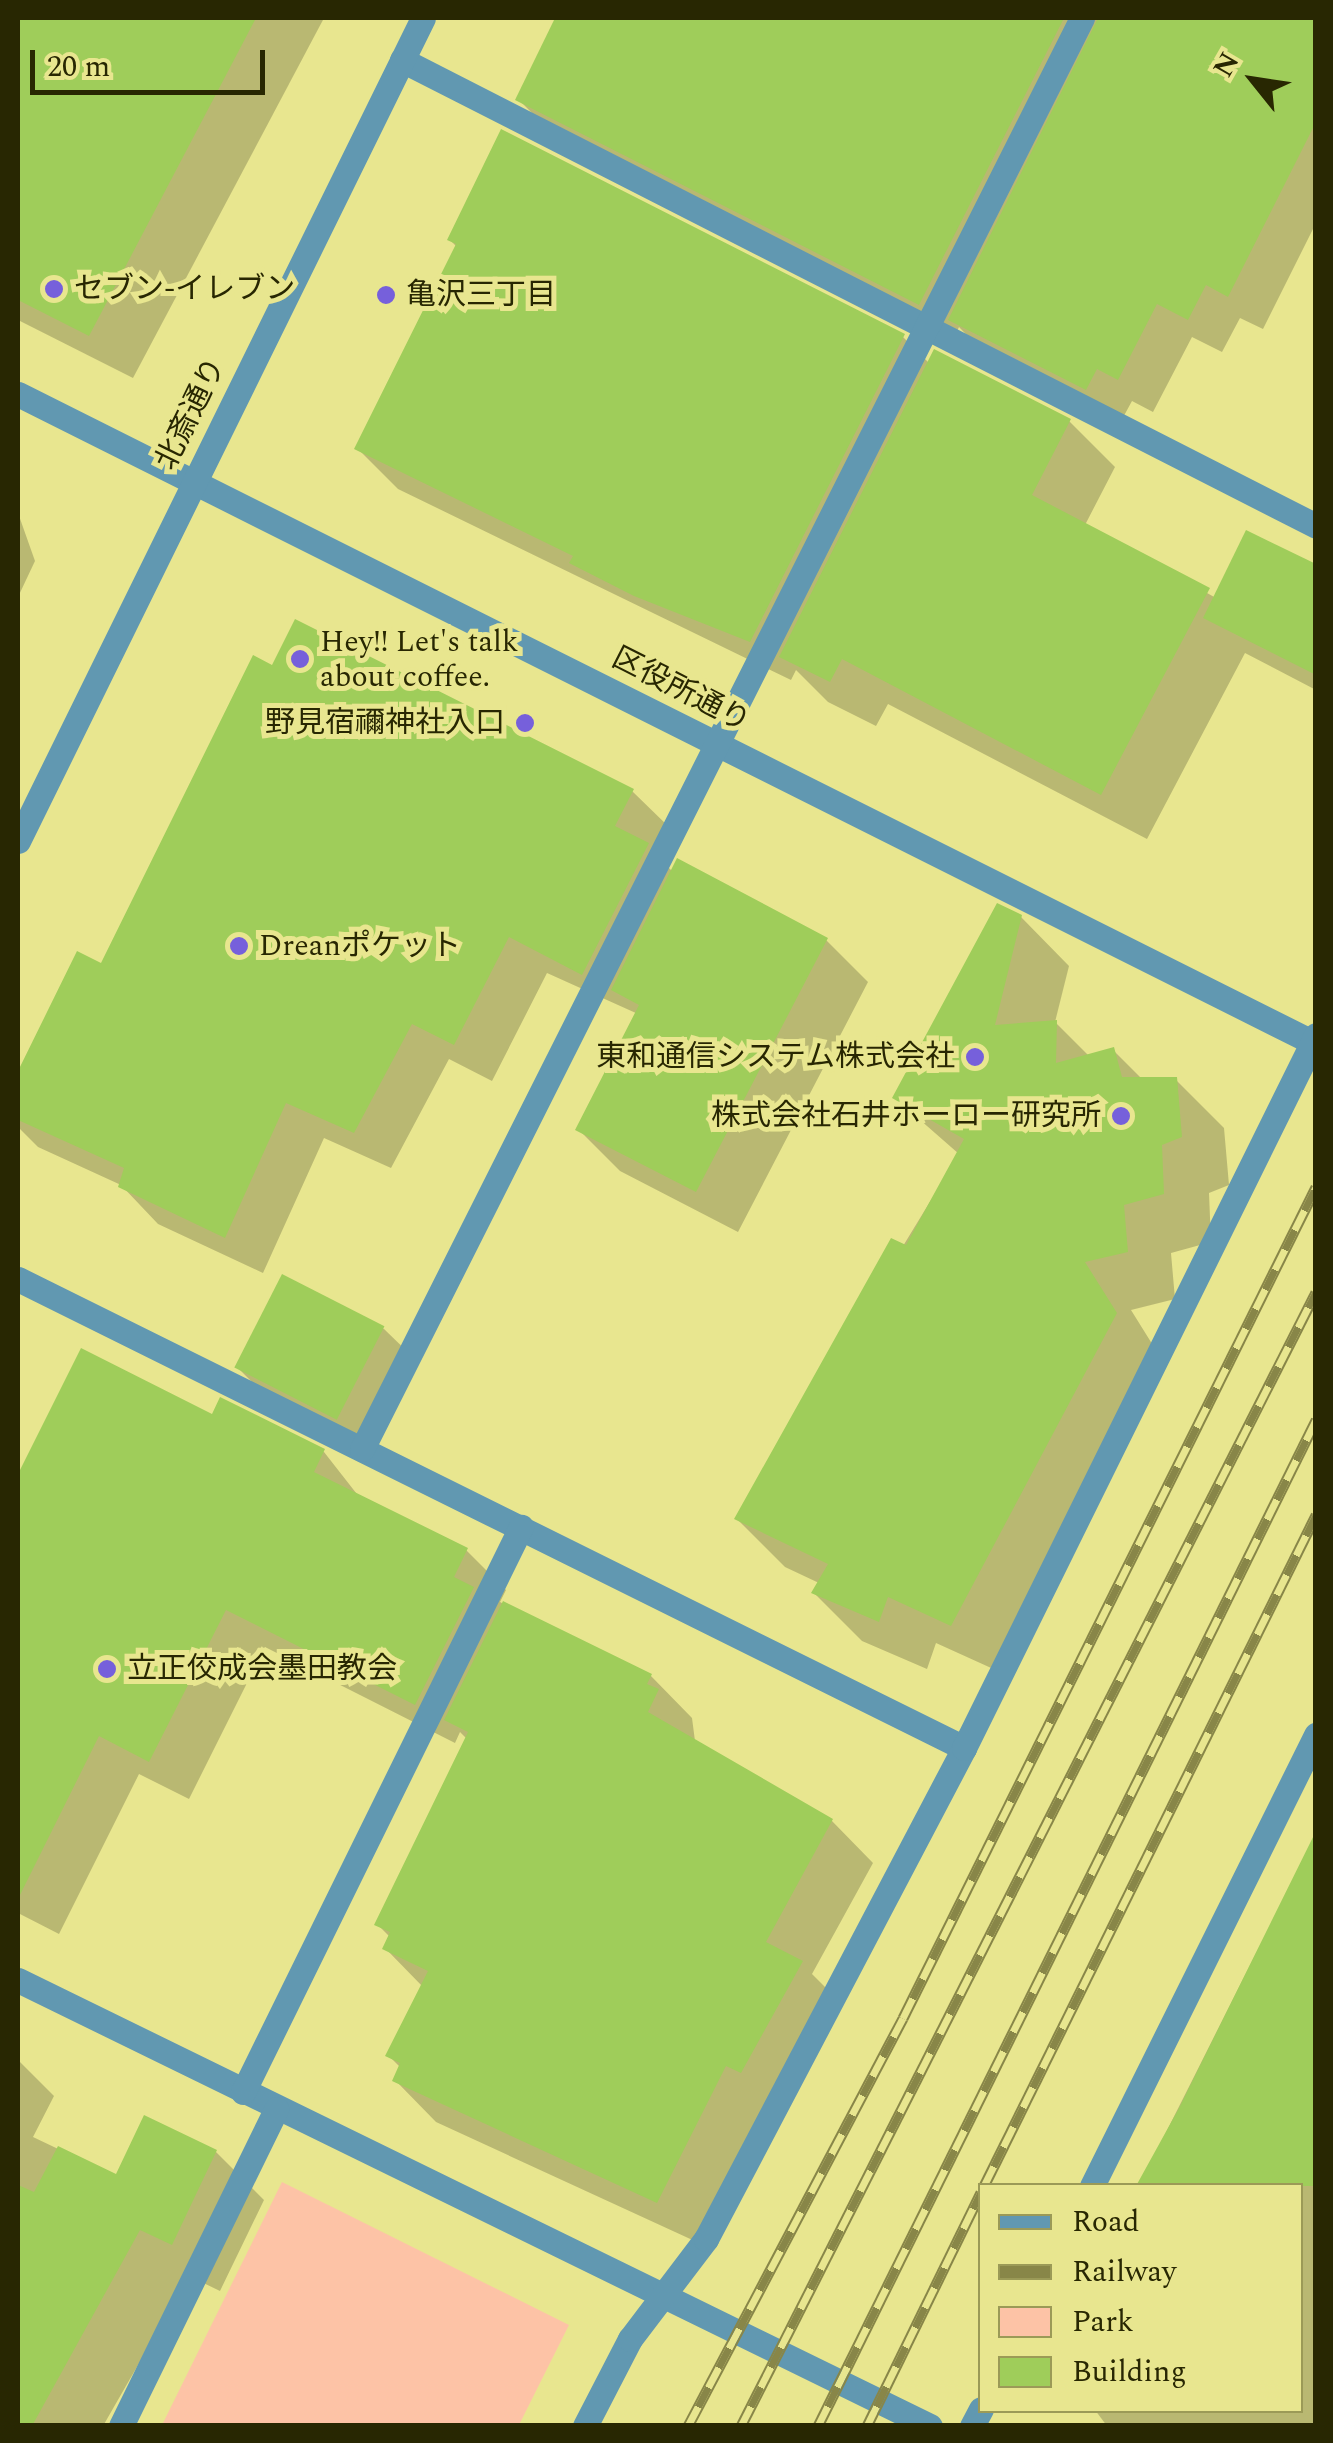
<!DOCTYPE html>
<meta charset="utf-8">
<style>
body{margin:0}
#map{position:relative;width:1333px;height:2443px;overflow:hidden;background:#e8e68f;font-family:Spectral,"Noto Sans JP",serif}
div>[style]{position:absolute}
[style*='--x']{left:calc(var(--x)*1px);top:calc(var(--y)*1px);width:calc(var(--w)*1px);rotate:calc(var(--a)*1deg)}
.green>*{inset:0;background:#fdc3a6}
.shadow>*{inset:0;background:#0003}
.building>*{inset:0;background:#9fcd5a;transform-origin:0 0}
.minor>*{height:25px;margin:-12.5px;padding:0 12.5px;transform-origin:12.5px;border-radius:12.5px;background:#6198b1}
.rail>*{height:11px;margin-top:-5.5px;transform-origin:0;background:repeating-linear-gradient(90deg,#e8e68f 0 22px,#888648 0 44px);box-sizing:border-box;border-block:2px solid #888648}
.dots>*{width:28px;height:28px;translate:-50% -50%;box-sizing:border-box;border:5px solid #e8e68f;border-radius:50%}
span{translate:-50% -50%;white-space:nowrap;text-align:center;line-height:1.15;-webkit-text-stroke:10px #e8e68f;paint-order:stroke}
.poi-label{font-size:30px;color:#282702}
.left{translate:0 -50%;text-align:left}
.right{translate:-100% -50%;text-align:right}
.street-label{font-size:30px;color:#282702}
.frame{position:absolute;inset:0;border:20px solid #282702;pointer-events:none}
.legend{position:absolute;left:978px;top:2183px;width:325px;height:230px;box-sizing:border-box;background:#e8e68f;border:2px solid #9b9a57;margin:0;padding:12px 18px;list-style:none;font-size:30px;color:#282702}
.legend li{display:flex;align-items:center;gap:20px;height:50px}
.legend b{width:50px;border:2px solid #9b9a57}
.north{position:absolute;left:1203px;top:30px;width:100px;height:100px;-webkit-text-stroke:8px #e8e68f;paint-order:stroke;rotate:300deg;font-size:28px;font-weight:700;line-height:40px;text-align:center;color:#282702}
.north::after{content:'';display:block;margin:auto;width:35px;height:45px;background:#282702;clip-path:polygon(50% 0,100% 100%,50% 72%,0 100%)}
.scale{position:absolute;left:30px;top:50px;width:235px;height:45px;box-sizing:border-box;border:5px solid #282702;border-top:0;padding-left:12px;font-size:30px;line-height:35px;white-space:nowrap;color:#282702;-webkit-text-stroke:8px #e8e68f;paint-order:stroke}
</style>
<div id="map">
<div class="green">
<i style="clip-path:polygon(282px 2182px,569px 2325px,519px 2425px,162px 2425px)"></i>
</div>
<div class="shadow">
<i style="clip-path:polygon(18px 18px,324px 18px,133px 378px,18px 320px)"></i>
<i style="clip-path:polygon(564px 18px,1316px 18px,1316px 223px,1263px 329px,1240px 318px,1222px 352px,1192px 337px,1153px 412px,1132px 401px,1120px 423px,985px 354px,959px 327px,954px 338px,552px 133px,518px 99px)"></i>
<i style="clip-path:polygon(450px 240px,903px 337px,929px 363px,1069px 421px,1115px 467px,1085px 525px,1216px 598px,1316px 567px,1316px 690px,1245px 653px,1147px 839px,888px 704px,876px 726px,828px 702px,796px 670px,791px 680px,398px 489px,357px 448px,457px 247px)"></i>
<i style="clip-path:polygon(18px 513px,35px 561px,18px 597px)"></i>
<i style="clip-path:polygon(274px 669px,632px 791px,670px 828px,656px 855px,673px 872px,826px 940px,868px 982px,738px 1232px,620px 1171px,578px 1129px,638px 1014px,547px 973px,492px 1081px,449px 1059px,391px 1168px,324px 1138px,263px 1273px,158px 1224px,121px 1185px,38px 1147px,18px 1127px,18px 1077px,78px 954px,102px 966px)"></i>
<i style="clip-path:polygon(1021px 917px,1069px 966px,1055px 1022px,1089px 1056px,1113px 1050px,1143px 1080px,1176px 1080px,1224px 1128px,1229px 1185px,1209px 1193px,1211px 1242px,1171px 1253px,1175px 1299px,1131px 1310px,1164px 1363px,1000px 1672px,936px 1643px,927px 1669px,862px 1641px,814px 1593px,819px 1583px,785px 1567px,737px 1519px,959px 1154px,895px 1098px)"></i>
<i style="clip-path:polygon(283px 1278px,384px 1329px,415px 1359px,371px 1449px,269px 1399px,238px 1368px)"></i>
<i style="clip-path:polygon(213px 1417px,324px 1452px,360px 1498px,466px 1550px,506px 1590px,500px 1602px,651px 1676px,692px 1718px,695px 1741px,832px 1821px,873px 1863px,812px 1974px,843px 2005px,699px 2243px,436px 2122px,395px 2080px,401px 2068px,388px 2055px,423px 1987px,385px 1948px,390px 1937px,377px 1924px,467px 1739px,460px 1732px,455px 1743px,265px 1647px,189px 1799px,139px 1774px,59px 1934px,18px 1913px,18px 1509px,32px 1481px)"></i>
<i style="clip-path:polygon(1316px 1834px,1316px 2426px,1107px 2426px,1095px 2410px,1300px 2410px,1300px 2186px,1139px 2186px)"></i>
<i style="clip-path:polygon(18px 2060px,54px 2096px,33px 2137px,117px 2177px,216px 2152px,264px 2200px,220px 2291px,189px 2276px,103px 2426px,18px 2426px)"></i>
</div>
<div class="building">
<i style="clip-path:polygon(18px 18px,256px 18px,89px 336px,18px 300px)"></i>
<i style="clip-path:polygon(555px 18px,1064px 18px,919px 305px,515px 100px)"></i>
<i style="clip-path:polygon(1098px 18px,1316px 18px,1316px 122px,1228px 297px,1206px 285px,1188px 320px,1157px 304px,1118px 380px,1097px 369px,1086px 390px,948px 320px)"></i>
<i style="clip-path:polygon(501px 129px,905px 334px,750px 642px,634px 596px,569px 563px,573px 556px,354px 449px,456px 244px,447px 240px)"></i>
<i style="clip-path:polygon(934px 349px,1071px 419px,1032px 495px,1210px 588px,1101px 795px,842px 659px,830px 682px,779px 657px)"></i>
<i style="clip-path:polygon(1246px 530px,1316px 564px,1316px 675px,1203px 618px)"></i>
<i style="clip-path:polygon(295px 619px,634px 789px,615px 826px,649px 843px,582px 975px,509px 937px,454px 1045px,412px 1024px,354px 1133px,286px 1103px,225px 1238px,118px 1187px,124px 1168px,18px 1120px,18px 1071px,77px 951px,101px 963px,253px 655px,272px 665px)"></i>
<i style="clip-path:polygon(677px 858px,828px 938px,696px 1192px,575px 1130px,639px 1005px,611px 990px)"></i>
<i style="clip-path:polygon(997px 903px,1022px 915px,995px 1025px,1057px 1020px,1056px 1063px,1114px 1047px,1122px 1077px,1177px 1077px,1182px 1137px,1162px 1145px,1164px 1194px,1124px 1205px,1128px 1252px,1085px 1262px,1117px 1313px,951px 1626px,888px 1597px,879px 1622px,811px 1593px,828px 1564px,734px 1519px,891px 1238px,906px 1245px,964px 1139px,892px 1098px)"></i>
<i style="left:282px;top:1274px;width:115px;height:105px;rotate:27deg"></i>
<i style="clip-path:polygon(81px 1348px,212px 1414px,220px 1397px,325px 1449px,314px 1472px,468px 1548px,454px 1577px,474px 1587px,415px 1705px,226px 1610px,149px 1762px,99px 1736px,18px 1899px,18px 1474px)"></i>
<i style="clip-path:polygon(503px 1601px,652px 1674px,647px 1684px,659px 1689px,648px 1712px,833px 1819px,766px 1942px,803px 1961px,741px 2073px,726px 2066px,657px 2203px,392px 2081px,400px 2063px,385px 2056px,428px 1971px,382px 1949px,390px 1932px,374px 1925px,468px 1732px,444px 1720px)"></i>
<i style="clip-path:polygon(1316px 1831px,1316px 2186px,1136px 2186px,1179px 2108px)"></i>
<i style="clip-path:polygon(144px 2115px,217px 2150px,172px 2245px,140px 2230px,32px 2426px,18px 2426px,18px 2185px,34px 2192px,58px 2146px,116px 2174px)"></i>
</div>
<div class="minor">
<i style="--x:402;--y:60;--w:1026;--a:27.01"></i>
<i style="--x:18;--y:394;--w:1452;--a:26.6"></i>
<i style="--x:18;--y:841;--w:917;--a:-63.8"></i>
<i style="--x:18;--y:1279;--w:1056;--a:26.37"></i>
<i style="--x:362;--y:1449;--w:1602;--a:-63.29"></i>
<i style="--x:18;--y:1980;--w:1015;--a:26.06"></i>
<i style="--x:243;--y:2092;--w:630;--a:-63.8"></i>
<i style="--x:1092;--y:2186;--w:504;--a:-63.59"></i>
<i style="--x:121;--y:2426;--w:353;--a:-63.9"></i>
<i style="--x:585;--y:2426;--w:98;--a:-62.7"></i>
<i style="--x:630;--y:2339;--w:126;--a:-52.8"></i>
<i style="--x:706;--y:2239;--w:555;--a:-62.28"></i>
<i style="--x:964;--y:1748;--w:795;--a:-63.72"></i>
<i style="--x:972;--y:2426;--w:19;--a:-62"></i>
</div>
<div class="rail">
<i style="--x:984;--y:2186;--w:749;--a:-63.67"></i>
<i style="--x:688;--y:2426;--w:461;--a:-62.2"></i>
<i style="--x:903;--y:2018;--w:928;--a:-63.57"></i>
<i style="--x:741;--y:2426;--w:1271;--a:-63.11"></i>
<i style="--x:818;--y:2426;--w:1123;--a:-63.66"></i>
<i style="--x:867;--y:2426;--w:260;--a:-64"></i>
</div>
<div class="dots">
<i style="left:54px;top:289px;background:#7660db"></i>
<i style="left:386px;top:295px;background:#7660db"></i>
<i style="left:300px;top:659px;background:#7660db"></i>
<i style="left:525px;top:723px;background:#7660db"></i>
<i style="left:239px;top:946px;background:#7660db"></i>
<i style="left:975px;top:1057px;background:#7660db"></i>
<i style="left:1121px;top:1116px;background:#7660db"></i>
<i style="left:107px;top:1669px;background:#7660db"></i>
</div>
<div class="poi-label">
<span class="left" style="left:74px;top:289px">セブン-イレブン</span>
<span class="left" style="left:406px;top:295px">亀沢三丁目</span>
<span class="left" style="left:320px;top:659px">Hey!! Let's talk<br>about coffee.</span>
<span class="right" style="left:505px;top:723px">野見宿禰神社入口</span>
<span class="left" style="left:259px;top:946px">Dreanポケット</span>
<span class="right" style="left:955px;top:1057px">東和通信システム株式会社</span>
<span class="right" style="left:1101px;top:1116px">株式会社石井ホーロー研究所</span>
<span class="left" style="left:127px;top:1669px">立正佼成会墨田教会</span>
</div>
<div class="street-label">
<span style="left:191px;top:414px;rotate:-64deg">北斎通り</span>
<span style="left:681px;top:690px;rotate:27deg">区役所通り</span>
</div>
<div class="frame"></div>
<ul class="legend">
<li><b style="height:12px;background:#6198b1"></b>Road</li>
<li><b style="height:12px;background:#888648"></b>Railway</li>
<li><b style="height:28px;background:#fdc3a6"></b>Park</li>
<li><b style="height:28px;background:#9fcd5a"></b>Building</li>
</ul>
<div class="north">N</div>
<div class="scale">20 m</div>
</div>
